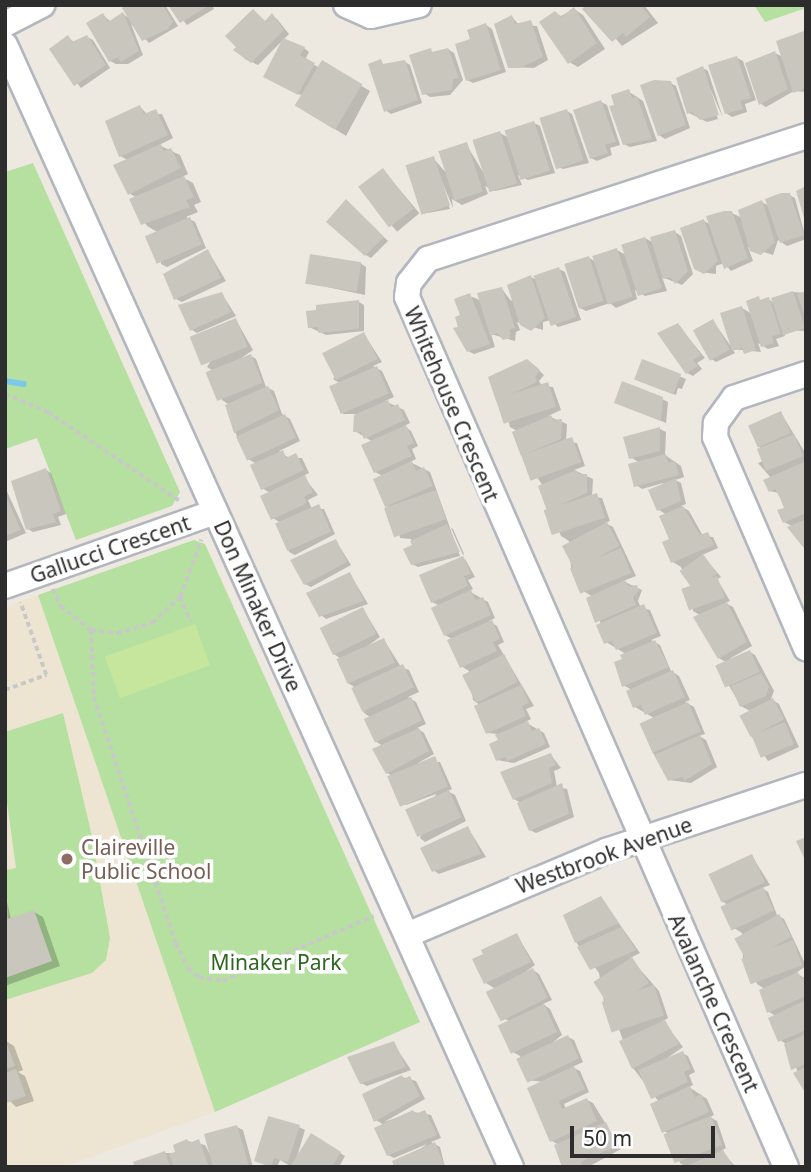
<!DOCTYPE html>
<style>
body{margin:0}
#map{position:relative;width:811px;height:1172px;overflow:hidden;background:#ede8e0;font-family:"Noto Sans",sans-serif}
div>[style]{position:absolute}
[style*='--x']{left:calc(var(--x)*1px);top:calc(var(--y)*1px);width:calc(var(--w)*1px);rotate:calc(var(--a)*1deg)}
.education>*{inset:0;background:#ede5d1}
.green>*{inset:0;background:#b5e0a0}
.pitch>*{inset:0;background:#c6e69d;transform-origin:0 0}
.shadow>*{inset:0;background:#0003;transform-origin:0 0}
.stream>*{height:6px;margin:-3px;padding:0 3px;transform-origin:3px;border-radius:3px;background:#7ac9e8}
.building>*{inset:0;background:#c9c6be;transform-origin:0 0}
.path>*{height:3.5px;margin-top:-1.75px;transform-origin:0;background:repeating-linear-gradient(90deg,#c8c8c8 0 5px,transparent 0 8.5px)}
.roads{filter:drop-shadow(2px 0 #b3b6bf) drop-shadow(-2px 0 #b3b6bf) drop-shadow(0 2px #b3b6bf) drop-shadow(0 -2px #b3b6bf)}
.minor>*{height:24px;margin:-12px;padding:0 12px;transform-origin:12px;border-radius:12px;background:#fff}
.dots>*{width:19px;height:19px;translate:-50% -50%;box-sizing:border-box;border:4px solid #fff;border-radius:50%}
span{translate:-50% -50%;white-space:nowrap;text-align:center;line-height:1.15;-webkit-text-stroke:7px #fff;paint-order:stroke}
.street-label{font-size:21px;color:#2d2d2d}
.education-label{font-size:21px;color:#785e54}
.left{translate:0 -50%;text-align:left}
.park-label{font-size:21px;color:#2d671f}
.frame{position:absolute;inset:0;border:7px solid #2d2d2d;pointer-events:none}
.scale{position:absolute;left:570px;top:1126px;width:145px;height:32px;box-sizing:border-box;border:4px solid #2d2d2d;border-top:0;padding-left:9px;font-size:21px;line-height:24px;white-space:nowrap;color:#2d2d2d;-webkit-text-stroke:5px #fff;paint-order:stroke}
</style>
<div id="map">
<div class="education">
<i style="clip-path:polygon(38px 595px,215px 1112px,63px 1167px,5px 1167px,5px 607px)"></i>
</div>
<div class="green">
<i style="clip-path:polygon(754px 5px,806px 5px,806px 8px,765px 22px)"></i>
<i style="clip-path:polygon(33px 163px,180px 492px,172px 506px,76px 540px,37px 438px,5px 449px,5px 172px)"></i>
<i style="clip-path:polygon(194px 540px,205px 544px,420px 1022px,215px 1112px,38px 595px)"></i>
<i style="clip-path:polygon(63px 713px,91px 832px,110px 938px,106px 960px,92px 973px,5px 1000px,5px 927px,9px 925px,5px 870px,16px 868px,5px 788px,5px 732px)"></i>
</div>
<div class="pitch">
<i style="left:195px;top:624px;width:44px;height:96px;rotate:70deg"></i>
</div>
<div class="shadow">
<i style="clip-path:polygon(127px 5px,165px 5px,178px 26px,149px 43px,131px 24px,143px 55px,128px 64px,116px 64px,110px 61px,103px 15px,111px 22px,123px 14px,130px 19px)"></i>
<i style="clip-path:polygon(170px 5px,212px 5px,214px 9px,187px 25px)"></i>
<i style="clip-path:polygon(587px 5px,644px 5px,658px 23px,622px 46px)"></i>
<i style="clip-path:polygon(574px 9px,583px 15px,605px 49px,578px 67px,569px 62px,555px 13px,561px 16px)"></i>
<i style="clip-path:polygon(253px 11px,266px 22px,272px 16px,277px 19px,289px 34px,258px 65px,245px 59px,228px 36px)"></i>
<i style="clip-path:polygon(512px 17px,519px 25px,537px 26px,548px 60px,534px 68px,510px 67px)"></i>
<i style="clip-path:polygon(486px 25px,492px 29px,506px 72px,473px 83px,467px 80px,472px 40px)"></i>
<i style="clip-path:polygon(804px 33px,806px 92px,794px 91px,766px 107px,761px 104px,775px 53px,783px 57px,778px 42px)"></i>
<i style="clip-path:polygon(68px 37px,75px 43px,87px 37px,93px 40px,110px 68px,81px 88px,51px 49px)"></i>
<i style="clip-path:polygon(304px 48px,309px 52px,305px 60px,320px 68px,323px 63px,370px 91px,346px 136px,300px 107px,305px 97px,272px 81px)"></i>
<i style="clip-path:polygon(448px 49px,454px 53px,463px 80px,450px 95px,430px 97px,424px 93px)"></i>
<i style="clip-path:polygon(737px 58px,743px 61px,756px 100px,745px 104px,747px 112px,732px 117px,726px 113px)"></i>
<i style="clip-path:polygon(405px 62px,410px 65px,422px 103px,391px 114px,385px 110px)"></i>
<i style="clip-path:polygon(703px 68px,708px 71px,723px 118px,702px 70px,718px 119px,707px 122px,689px 113px,678px 78px)"></i>
<i style="clip-path:polygon(670px 83px,676px 86px,690px 128px,665px 139px,659px 135px)"></i>
<i style="clip-path:polygon(628px 91px,643px 101px,657px 141px,630px 147px,624px 144px,617px 106px)"></i>
<i style="clip-path:polygon(601px 102px,607px 105px,620px 145px,610px 148px,612px 155px,597px 161px,591px 158px)"></i>
<i style="clip-path:polygon(140px 107px,148px 115px,162px 114px,173px 138px,159px 145px,180px 155px,188px 174px,182px 177px,193px 183px,201px 202px,194px 205px,198px 212px,186px 217px,195px 222px,206px 248px,167px 267px,161px 264px,159px 233px,147px 226px,132px 200px,137px 198px,129px 193px,128px 160px,120px 156px)"></i>
<i style="clip-path:polygon(567px 111px,572px 114px,589px 163px,563px 169px,557px 166px)"></i>
<i style="clip-path:polygon(534px 123px,540px 126px,555px 173px,528px 180px,518px 175px,522px 185px,495px 191px,485px 186px,488px 194px,462px 205px,452px 199px,453px 208px,433px 160px,450px 209px,428px 213px,422px 210px,433px 158px,448px 175px,466px 144px,486px 177px,500px 133px,509px 138px)"></i>
<i style="left:384px;top:171px;width:55px;height:29px;rotate:50deg"></i>
<i style="clip-path:polygon(789px 195px,795px 198px,806px 239px,787px 246px,778px 240px,773px 255px,748px 247px,753px 261px,731px 271px,724px 263px,716px 266px,716px 274px,701px 272px,704px 221px,711px 225px,732px 213px,742px 218px,762px 202px,769px 206px)"></i>
<i style="clip-path:polygon(351px 205px,388px 241px,371px 258px,366px 255px)"></i>
<i style="clip-path:polygon(675px 232px,681px 236px,693px 274px,682px 285px,662px 277px,667px 291px,645px 296px,635px 290px,637px 299px,616px 308px,610px 303px,586px 311px,580px 308px,589px 258px,596px 262px,617px 250px,626px 255px,645px 238px,654px 243px)"></i>
<i style="clip-path:polygon(208px 251px,226px 281px,182px 302px,176px 299px)"></i>
<i style="clip-path:polygon(360px 263px,366px 267px,365px 295px,308px 283px)"></i>
<i style="clip-path:polygon(559px 269px,565px 272px,581px 320px,558px 327px,551px 320px,543px 322px,543px 330px,517px 322px,520px 330px,516px 332px,515px 341px,491px 334px,495px 347px,474px 354px,468px 351px,457px 301px,473px 297px,481px 301px,502px 289px,511px 301px,531px 277px,538px 281px)"></i>
<i style="clip-path:polygon(793px 292px,806px 293px,806px 331px,783px 330px,785px 336px,776px 339px,779px 346px,768px 349px,758px 343px,761px 352px,732px 349px,735px 353px,716px 362px,710px 358px,713px 321px,730px 345px,742px 308px,752px 314px,768px 299px,774px 303px)"></i>
<i style="clip-path:polygon(222px 294px,236px 316px,197px 333px,192px 330px,181px 306px)"></i>
<i style="clip-path:polygon(359px 302px,364px 305px,364px 331px,326px 335px,309px 327px)"></i>
<i style="clip-path:polygon(236px 320px,253px 350px,231px 365px,251px 356px,256px 359px,266px 387px,274px 391px,282px 414px,290px 419px,300px 441px,279px 451px,289px 458px,302px 458px,309px 473px,303px 476px,318px 495px,308px 500px,312px 509px,324px 509px,335px 534px,295px 555px,289px 552px,281px 523px,273px 518px,270px 493px,262px 488px,257px 464px,248px 459px,235px 432px,230px 405px,222px 400px,215px 372px,207px 367px)"></i>
<i style="clip-path:polygon(678px 325px,705px 358px,697px 363px,702px 369px,693px 376px,687px 373px)"></i>
<i style="clip-path:polygon(364px 334px,382px 362px,373px 366px,382px 371px,394px 397px,385px 401px,404px 410px,410px 423px,404px 426px,411px 431px,418px 446px,412px 449px,416px 459px,410px 462px,430px 472px,460px 556px,418px 567px,412px 564px,414px 546px,411px 539px,400px 538px,394px 510px,386px 506px,383px 476px,375px 472px,373px 442px,355px 431px,356px 414px,343px 414px,341px 384px,333px 379px)"></i>
<i style="clip-path:polygon(643px 361px,686px 379px,682px 389px,678px 388px,676px 395px,642px 382px)"></i>
<i style="clip-path:polygon(533px 365px,544px 375px,539px 381px,542px 386px,553px 387px,561px 410px,548px 416px,567px 424px,566px 442px,577px 443px,585px 466px,574px 470px,593px 479px,592px 497px,602px 498px,610px 521px,605px 523px,613px 527px,636px 576px,623px 581px,642px 590px,638px 601px,641px 608px,650px 610px,661px 636px,651px 640px,660px 645px,671px 671px,679px 676px,690px 700px,685px 702px,694px 707px,705px 734px,699px 736px,706px 740px,717px 767px,691px 783px,669px 780px,652px 751px,654px 718px,635px 707px,632px 690px,623px 685px,626px 654px,606px 642px,593px 597px,585px 592px,571px 567px,569px 541px,561px 536px,543px 486px,522px 455px,517px 431px,510px 427px,504px 403px,498px 400px)"></i>
<i style="clip-path:polygon(662px 399px,668px 402px,666px 423px,622px 405px)"></i>
<i style="clip-path:polygon(781px 413px,806px 454px,806px 552px,792px 526px,784px 522px,786px 509px,779px 493px,770px 491px,771px 478px,758px 463px,763px 461px,763px 450px,758px 446px)"></i>
<i style="clip-path:polygon(660px 429px,666px 432px,665px 455px,681px 466px,684px 477px,675px 480px,681px 483px,686px 504px,681px 506px,689px 511px,703px 536px,713px 537px,718px 548px,702px 555px,721px 577px,717px 579px,730px 601px,725px 603px,733px 607px,752px 646px,729px 659px,750px 652px,755px 655px,774px 691px,771px 699px,779px 704px,799px 747px,768px 761px,750px 734px,750px 711px,741px 706px,718px 667px,727px 663px,719px 658px,701px 616px,693px 611px,692px 589px,681px 567px,673px 562px,667px 515px,659px 510px,663px 483px,642px 489px,636px 485px,640px 463px,630px 457px,625px 438px)"></i>
<i style="clip-path:polygon(46px 470px,51px 473px,66px 514px,58px 517px,61px 525px,33px 532px,28px 529px)"></i>
<i style="clip-path:polygon(5px 487px,26px 533px,5px 542px)"></i>
<i style="clip-path:polygon(451px 528px,453px 529px,464px 554px,463px 555px)"></i>
<i style="clip-path:polygon(336px 541px,351px 565px,311px 587px,305px 584px)"></i>
<i style="clip-path:polygon(465px 559px,475px 577px,468px 580px,473px 589px,469px 591px,488px 602px,495px 618px,489px 621px,497px 626px,504px 642px,498px 645px,534px 706px,526px 709px,531px 719px,525px 722px,544px 733px,550px 747px,514px 763px,497px 760px,500px 741px,497px 734px,488px 733px,480px 705px,473px 700px,469px 671px,461px 666px,452px 639px,445px 635px,440px 606px,432px 602px)"></i>
<i style="clip-path:polygon(350px 574px,368px 604px,326px 619px,321px 615px)"></i>
<i style="clip-path:polygon(363px 609px,380px 637px,362px 650px,384px 640px,401px 667px,409px 670px,419px 692px,408px 697px,416px 702px,426px 724px,417px 728px,424px 733px,434px 754px,418px 763px,440px 762px,452px 789px,447px 791px,455px 795px,466px 821px,425px 842px,420px 838px,436px 794px,406px 805px,400px 801px,393px 776px,387px 773px,383px 746px,375px 741px,370px 717px,364px 713px,356px 688px,348px 683px,341px 659px,334px 654px)"></i>
<i style="clip-path:polygon(551px 755px,561px 768px,554px 771px,557px 787px,567px 789px,574px 817px,536px 833px,530px 830px,521px 803px,514px 799px)"></i>
<i style="clip-path:polygon(468px 828px,486px 857px,439px 874px,433px 870px)"></i>
<i style="clip-path:polygon(752px 856px,770px 885px,762px 888px,768px 892px,777px 915px,784px 919px,806px 966px,796px 973px,806px 979px,806px 1091px,786px 1044px,780px 1040px,776px 1016px,769px 1012px,761px 991px,765px 989px,757px 984px,750px 962px,743px 958px,742px 933px,734px 928px,728px 905px,720px 900px)"></i>
<i style="clip-path:polygon(5px 892px,11px 920px,34px 912px,43px 917px,60px 966px,5px 986px)"></i>
<i style="clip-path:polygon(601px 898px,640px 953px,630px 958px,659px 991px,668px 1018px,663px 1021px,683px 1047px,663px 1061px,682px 1053px,688px 1056px,695px 1072px,689px 1075px,693px 1085px,689px 1087px,707px 1099px,714px 1115px,710px 1117px,717px 1121px,726px 1148px,721px 1151px,736px 1167px,686px 1167px,680px 1163px,671px 1135px,664px 1131px,659px 1102px,633px 1068px,611px 1007px,604px 1002px,599px 973px,576px 942px)"></i>
<i style="clip-path:polygon(517px 935px,535px 965px,520px 976px,533px 970px,539px 974px,552px 1000px,543px 1004px,550px 1009px,562px 1035px,552px 1043px,568px 1037px,574px 1040px,583px 1062px,572px 1067px,580px 1071px,589px 1092px,564px 1104px,566px 1110px,587px 1100px,593px 1103px,621px 1149px,588px 1167px,565px 1167px,559px 1145px,552px 1141px,544px 1082px,527px 1080px,520px 1056px,513px 1052px,508px 1020px,500px 1018px,494px 988px,486px 983px)"></i>
<i style="clip-path:polygon(6px 1041px,14px 1046px,23px 1070px,18px 1072px,25px 1076px,34px 1101px,16px 1107px,5px 1096px)"></i>
<i style="clip-path:polygon(393px 1043px,411px 1070px,367px 1086px,361px 1083px)"></i>
<i style="clip-path:polygon(402px 1077px,416px 1081px,425px 1099px,384px 1122px,413px 1112px,431px 1115px,441px 1138px,431px 1142px,440px 1147px,445px 1167px,396px 1167px,427px 1144px,394px 1158px,388px 1155px,384px 1125px,376px 1120px)"></i>
<i style="clip-path:polygon(237px 1127px,243px 1130px,253px 1167px,137px 1167px,165px 1153px,177px 1153px,187px 1141px,205px 1145px,213px 1160px)"></i>
<i style="clip-path:polygon(299px 1127px,305px 1130px,296px 1160px,312px 1136px,345px 1156px,339px 1167px,292px 1167px,280px 1160px,277px 1167px,271px 1167px,256px 1160px)"></i>
</div>
<div class="stream">
<i style="--x:5;--y:381;--w:19;--a:9"></i>
</div>
<div class="building">
<i style="clip-path:polygon(126px 5px,163px 5px,173px 22px,168px 29px,142px 41px,122px 8px)"></i>
<i style="clip-path:polygon(168px 5px,210px 5px,180px 23px)"></i>
<i style="clip-path:polygon(586px 5px,641px 5px,650px 17px,626px 37px,623px 33px,612px 42px,582px 9px)"></i>
<i style="clip-path:polygon(574px 7px,597px 43px,568px 64px,539px 22px,555px 11px,561px 17px)"></i>
<i style="clip-path:polygon(253px 9px,265px 21px,272px 13px,284px 30px,251px 63px,233px 50px,236px 47px,225px 36px)"></i>
<i style="clip-path:polygon(123px 12px,139px 51px,121px 62px,118px 57px,109px 62px,86px 23px,103px 13px,108px 22px)"></i>
<i style="clip-path:polygon(512px 15px,515px 24px,531px 20px,543px 57px,520px 68px,508px 68px,494px 24px)"></i>
<i style="clip-path:polygon(486px 23px,501px 70px,466px 81px,455px 44px,470px 39px,467px 30px)"></i>
<i style="clip-path:polygon(804px 31px,806px 88px,793px 93px,776px 41px)"></i>
<i style="clip-path:polygon(68px 35px,72px 42px,87px 35px,106px 65px,74px 86px,49px 49px)"></i>
<i style="clip-path:polygon(283px 38px,305px 47px,300px 55px,315px 63px,298px 95px,263px 77px)"></i>
<i style="clip-path:polygon(431px 48px,432px 52px,448px 48px,459px 78px,453px 79px,452px 90px,422px 95px,409px 55px)"></i>
<i style="clip-path:polygon(775px 51px,788px 89px,759px 105px,745px 63px)"></i>
<i style="clip-path:polygon(737px 56px,751px 98px,740px 101px,743px 109px,725px 114px,708px 65px)"></i>
<i style="clip-path:polygon(381px 59px,383px 64px,405px 60px,418px 100px,384px 112px,368px 64px)"></i>
<i style="left:322px;top:60px;width:47px;height:53px;rotate:31deg"></i>
<i style="clip-path:polygon(703px 66px,719px 115px,700px 120px,692px 112px,687px 114px,676px 78px)"></i>
<i style="clip-path:polygon(654px 80px,671px 81px,686px 125px,658px 136px,640px 85px)"></i>
<i style="clip-path:polygon(629px 89px,632px 98px,637px 96px,652px 139px,623px 145px,609px 106px,614px 105px,611px 95px)"></i>
<i style="clip-path:polygon(601px 100px,616px 142px,605px 145px,608px 153px,590px 159px,573px 110px)"></i>
<i style="clip-path:polygon(140px 105px,144px 114px,156px 109px,168px 135px,119px 157px,105px 121px)"></i>
<i style="left:567px;top:109px;width:54px;height:29px;rotate:72deg"></i>
<i style="left:534px;top:121px;width:52px;height:31px;rotate:72deg"></i>
<i style="left:500px;top:131px;width:55px;height:29px;rotate:72deg"></i>
<i style="left:467px;top:142px;width:52px;height:30px;rotate:72deg"></i>
<i style="clip-path:polygon(161px 144px,164px 151px,171px 148px,181px 168px,128px 195px,113px 165px)"></i>
<i style="left:434px;top:156px;width:52px;height:30px;rotate:72deg"></i>
<i style="left:383px;top:168px;width:51px;height:31px;rotate:53deg"></i>
<i style="clip-path:polygon(184px 176px,194px 197px,186px 200px,190px 207px,141px 225px,129px 199px)"></i>
<i style="clip-path:polygon(806px 186px,806px 221px,805px 221px,796px 191px)"></i>
<i style="clip-path:polygon(781px 193px,790px 193px,804px 235px,780px 243px,765px 199px)"></i>
<i style="clip-path:polygon(346px 199px,384px 237px,365px 256px,326px 222px)"></i>
<i style="clip-path:polygon(762px 200px,775px 242px,761px 255px,750px 251px,738px 210px)"></i>
<i style="clip-path:polygon(724px 211px,732px 211px,748px 258px,724px 269px,706px 216px)"></i>
<i style="left:190px;top:217px;width:30px;height:49px;rotate:67deg"></i>
<i style="clip-path:polygon(704px 219px,718px 261px,704px 274px,694px 269px,680px 228px)"></i>
<i style="clip-path:polygon(675px 230px,688px 271px,675px 284px,670px 277px,663px 279px,650px 237px)"></i>
<i style="left:645px;top:237px;width:54px;height:25px;rotate:72deg"></i>
<i style="left:617px;top:248px;width:51px;height:26px;rotate:72deg"></i>
<i style="clip-path:polygon(208px 249px,221px 278px,174px 300px,163px 274px)"></i>
<i style="left:310px;top:254px;width:52px;height:30px;rotate:9deg"></i>
<i style="left:589px;top:256px;width:47px;height:26px;rotate:72deg"></i>
<i style="left:559px;top:267px;width:53px;height:27px;rotate:71deg"></i>
<i style="clip-path:polygon(531px 275px,545px 318px,531px 331px,520px 325px,507px 285px)"></i>
<i style="clip-path:polygon(502px 287px,515px 328px,510px 329px,510px 338px,503px 340px,497px 333px,490px 336px,477px 293px)"></i>
<i style="left:793px;top:291px;width:39px;height:23px;rotate:72deg"></i>
<i style="clip-path:polygon(806px 291px,806px 316px,805px 316px,797px 294px)"></i>
<i style="clip-path:polygon(222px 292px,231px 312px,190px 331px,178px 305px)"></i>
<i style="clip-path:polygon(470px 293px,490px 344px,467px 352px,453px 328px,458px 327px,455px 317px,460px 315px,454px 299px)"></i>
<i style="clip-path:polygon(759px 296px,760px 300px,769px 297px,781px 334px,772px 336px,774px 343px,761px 347px,746px 301px)"></i>
<i style="clip-path:polygon(359px 300px,359px 329px,318px 333px,318px 327px,308px 328px,306px 311px,316px 310px,316px 305px)"></i>
<i style="clip-path:polygon(742px 306px,756px 350px,744px 354px,742px 348px,732px 351px,720px 313px)"></i>
<i style="left:236px;top:318px;width:31px;height:50px;rotate:68deg"></i>
<i style="left:713px;top:319px;width:35px;height:23px;rotate:61deg"></i>
<i style="clip-path:polygon(678px 323px,701px 355px,693px 360px,698px 366px,686px 374px,657px 333px)"></i>
<i style="left:364px;top:332px;width:30px;height:47px;rotate:63deg"></i>
<i style="left:251px;top:354px;width:31px;height:49px;rotate:68deg"></i>
<i style="clip-path:polygon(527px 359px,540px 370px,535px 377px,537px 382px,496px 401px,488px 377px)"></i>
<i style="left:642px;top:359px;width:42px;height:22px;rotate:21deg"></i>
<i style="left:377px;top:366px;width:30px;height:52px;rotate:67deg"></i>
<i style="clip-path:polygon(622px 381px,663px 397px,661px 421px,614px 403px)"></i>
<i style="left:548px;top:382px;width:26px;height:55px;rotate:72deg"></i>
<i style="clip-path:polygon(268px 386px,279px 410px,234px 433px,225px 405px)"></i>
<i style="clip-path:polygon(388px 400px,391px 407px,398px 404px,405px 420px,364px 439px,361px 432px,353px 432px,354px 415px)"></i>
<i style="left:781px;top:411px;width:24px;height:36px;rotate:66deg"></i>
<i style="left:285px;top:414px;width:26px;height:54px;rotate:65deg"></i>
<i style="clip-path:polygon(551px 415px,553px 420px,562px 419px,561px 439px,521px 456px,512px 432px)"></i>
<i style="clip-path:polygon(406px 425px,414px 443px,407px 446px,412px 456px,374px 473px,361px 445px)"></i>
<i style="clip-path:polygon(660px 427px,660px 451px,629px 459px,623px 437px)"></i>
<i style="left:794px;top:434px;width:24px;height:40px;rotate:68deg"></i>
<i style="left:572px;top:437px;width:27px;height:54px;rotate:70deg"></i>
<i style="clip-path:polygon(283px 450px,286px 458px,296px 453px,304px 470px,261px 490px,250px 465px)"></i>
<i style="clip-path:polygon(666px 454px,668px 463px,675px 461px,679px 475px,634px 487px,628px 464px)"></i>
<i style="clip-path:polygon(412px 461px,416px 471px,424px 467px,433px 486px,385px 507px,373px 479px)"></i>
<i style="clip-path:polygon(806px 461px,806px 513px,783px 523px,777px 510px,784px 508px,780px 498px,775px 489px,769px 492px,763px 480px)"></i>
<i style="clip-path:polygon(46px 468px,61px 511px,53px 514px,56px 522px,26px 530px,11px 481px)"></i>
<i style="clip-path:polygon(576px 470px,579px 474px,587px 474px,587px 493px,547px 511px,538px 486px)"></i>
<i style="clip-path:polygon(305px 475px,313px 492px,304px 497px,307px 503px,271px 520px,260px 496px)"></i>
<i style="clip-path:polygon(676px 478px,681px 501px,657px 511px,648px 490px)"></i>
<i style="left:436px;top:490px;width:31px;height:55px;rotate:71deg"></i>
<i style="left:597px;top:493px;width:26px;height:56px;rotate:72deg"></i>
<i style="clip-path:polygon(5px 494px,21px 530px,5px 536px)"></i>
<i style="left:319px;top:504px;width:30px;height:48px;rotate:66deg"></i>
<i style="clip-path:polygon(683px 506px,700px 535px,708px 532px,714px 545px,671px 563px,662px 542px,669px 539px,659px 516px)"></i>
<i style="clip-path:polygon(806px 519px,806px 545px,802px 546px,787px 527px)"></i>
<i style="left:607px;top:522px;width:27px;height:51px;rotate:62deg"></i>
<i style="clip-path:polygon(447px 524px,460px 552px,411px 565px,403px 549px,412px 545px,410px 541px)"></i>
<i style="clip-path:polygon(336px 539px,347px 562px,304px 585px,290px 560px)"></i>
<i style="left:621px;top:548px;width:27px;height:55px;rotate:68deg"></i>
<i style="left:703px;top:554px;width:24px;height:29px;rotate:54deg"></i>
<i style="clip-path:polygon(463px 556px,471px 574px,464px 576px,468px 586px,431px 603px,419px 575px)"></i>
<i style="clip-path:polygon(350px 572px,364px 601px,319px 617px,306px 593px)"></i>
<i style="left:717px;top:576px;width:23px;height:38px;rotate:70deg"></i>
<i style="clip-path:polygon(625px 580px,628px 586px,637px 585px,639px 591px,633px 597px,636px 605px,595px 623px,586px 598px)"></i>
<i style="clip-path:polygon(471px 590px,476px 600px,483px 597px,491px 615px,444px 636px,431px 608px)"></i>
<i style="clip-path:polygon(727px 602px,747px 642px,718px 659px,693px 617px)"></i>
<i style="clip-path:polygon(644px 604px,657px 633px,616px 650px,612px 641px,604px 644px,596px 625px)"></i>
<i style="left:363px;top:607px;width:30px;height:48px;rotate:64deg"></i>
<i style="clip-path:polygon(492px 620px,500px 639px,493px 642px,497px 651px,460px 668px,447px 640px)"></i>
<i style="left:384px;top:638px;width:27px;height:52px;rotate:66deg"></i>
<i style="clip-path:polygon(655px 640px,669px 667px,622px 687px,614px 662px,622px 659px,620px 655px)"></i>
<i style="left:750px;top:650px;width:24px;height:38px;rotate:66deg"></i>
<i style="left:504px;top:654px;width:31px;height:47px;rotate:63deg"></i>
<i style="left:403px;top:664px;width:26px;height:57px;rotate:65deg"></i>
<i style="clip-path:polygon(673px 670px,685px 697px,645px 715px,641px 705px,633px 708px,626px 691px)"></i>
<i style="clip-path:polygon(761px 673px,769px 687px,766px 696px,740px 707px,731px 686px)"></i>
<i style="clip-path:polygon(521px 685px,529px 703px,522px 706px,526px 716px,486px 734px,474px 706px)"></i>
<i style="left:411px;top:697px;width:26px;height:52px;rotate:65deg"></i>
<i style="left:773px;top:698px;width:24px;height:38px;rotate:62deg"></i>
<i style="left:688px;top:702px;width:32px;height:53px;rotate:66deg"></i>
<i style="clip-path:polygon(528px 721px,532px 731px,539px 728px,546px 744px,507px 761px,505px 757px,496px 761px,489px 744px,498px 740px,495px 735px)"></i>
<i style="left:785px;top:722px;width:24px;height:36px;rotate:68deg"></i>
<i style="clip-path:polygon(419px 728px,429px 751px,386px 774px,372px 749px)"></i>
<i style="clip-path:polygon(700px 735px,712px 764px,684px 781px,683px 777px,668px 781px,654px 755px)"></i>
<i style="clip-path:polygon(551px 753px,556px 765px,549px 768px,552px 783px,513px 800px,500px 772px)"></i>
<i style="left:435px;top:756px;width:33px;height:52px;rotate:67deg"></i>
<i style="clip-path:polygon(562px 783px,569px 814px,529px 831px,517px 803px)"></i>
<i style="left:449px;top:790px;width:30px;height:48px;rotate:66deg"></i>
<i style="clip-path:polygon(468px 826px,481px 854px,432px 872px,420px 848px)"></i>
<i style="clip-path:polygon(806px 837px,806px 862px,796px 841px)"></i>
<i style="left:752px;top:854px;width:31px;height:48px;rotate:65deg"></i>
<i style="left:763px;top:887px;width:26px;height:47px;rotate:65deg"></i>
<i style="clip-path:polygon(601px 896px,619px 923px,575px 943px,563px 915px)"></i>
<i style="clip-path:polygon(34px 910px,52px 961px,5px 978px,5px 920px)"></i>
<i style="left:779px;top:914px;width:26px;height:51px;rotate:61deg"></i>
<i style="clip-path:polygon(621px 927px,636px 950px,590px 970px,577px 947px)"></i>
<i style="clip-path:polygon(517px 933px,531px 962px,484px 984px,472px 959px,483px 954px,481px 950px)"></i>
<i style="left:793px;top:940px;width:27px;height:55px;rotate:70deg"></i>
<i style="left:632px;top:957px;width:31px;height:46px;rotate:57deg"></i>
<i style="left:533px;top:968px;width:33px;height:53px;rotate:63deg"></i>
<i style="clip-path:polygon(798px 972px,801px 978px,806px 976px,806px 996px,767px 1013px,759px 990px)"></i>
<i style="left:654px;top:985px;width:32px;height:55px;rotate:72deg"></i>
<i style="clip-path:polygon(806px 1000px,806px 1030px,778px 1042px,768px 1018px)"></i>
<i style="left:544px;top:1004px;width:31px;height:51px;rotate:65deg"></i>
<i style="clip-path:polygon(665px 1020px,679px 1044px,632px 1069px,619px 1041px)"></i>
<i style="clip-path:polygon(806px 1034px,806px 1064px,791px 1070px,784px 1044px)"></i>
<i style="left:568px;top:1035px;width:26px;height:57px;rotate:65deg"></i>
<i style="clip-path:polygon(5px 1039px,15px 1066px,5px 1069px)"></i>
<i style="clip-path:polygon(394px 1041px,406px 1067px,360px 1084px,347px 1057px)"></i>
<i style="clip-path:polygon(683px 1051px,691px 1069px,684px 1072px,688px 1082px,651px 1099px,638px 1070px)"></i>
<i style="clip-path:polygon(574px 1066px,585px 1089px,559px 1101px,560px 1104px,562px 1109px,587px 1098px,597px 1121px,550px 1142px,527px 1088px)"></i>
<i style="clip-path:polygon(806px 1067px,806px 1094px,793px 1073px)"></i>
<i style="clip-path:polygon(16px 1069px,26px 1096px,6px 1103px,5px 1073px)"></i>
<i style="clip-path:polygon(402px 1075px,403px 1079px,410px 1076px,420px 1096px,374px 1122px,362px 1094px)"></i>
<i style="clip-path:polygon(690px 1086px,695px 1097px,701px 1094px,709px 1112px,662px 1133px,650px 1104px)"></i>
<i style="clip-path:polygon(413px 1110px,415px 1114px,425px 1110px,437px 1135px,387px 1156px,374px 1128px)"></i>
<i style="clip-path:polygon(268px 1116px,300px 1125px,288px 1162px,274px 1158px,271px 1167px,254px 1161px)"></i>
<i style="left:711px;top:1116px;width:31px;height:51px;rotate:69deg"></i>
<i style="clip-path:polygon(606px 1122px,617px 1146px,582px 1161px,580px 1167px,562px 1167px,554px 1145px)"></i>
<i style="clip-path:polygon(237px 1125px,249px 1166px,213px 1167px,204px 1134px)"></i>
<i style="clip-path:polygon(311px 1133px,341px 1152px,332px 1167px,290px 1167px)"></i>
<i style="clip-path:polygon(187px 1139px,189px 1143px,199px 1139px,209px 1167px,174px 1167px,169px 1154px,175px 1152px,173px 1145px)"></i>
<i style="clip-path:polygon(435px 1142px,445px 1167px,394px 1167px,392px 1161px)"></i>
<i style="clip-path:polygon(723px 1150px,734px 1167px,684px 1167px)"></i>
<i style="clip-path:polygon(165px 1151px,170px 1167px,135px 1167px,133px 1162px)"></i>
</div>
<div class="path">
<i style="--x:5;--y:394;--w:47;--a:22.7"></i>
<i style="--x:48;--y:412;--w:159;--a:34"></i>
<i style="--x:53;--y:589;--w:19;--a:65"></i>
<i style="--x:61;--y:606;--w:38;--a:39"></i>
<i style="--x:91;--y:630;--w:26;--a:7"></i>
<i style="--x:117;--y:633;--w:36;--a:-16"></i>
<i style="--x:152;--y:623;--w:38;--a:-43"></i>
<i style="--x:180;--y:597;--w:61;--a:-69.8"></i>
<i style="--x:180;--y:597;--w:27;--a:66"></i>
<i style="--x:91;--y:630;--w:67;--a:87.4"></i>
<i style="--x:94;--y:697;--w:259;--a:71.6"></i>
<i style="--x:176;--y:943;--w:28;--a:64"></i>
<i style="--x:188;--y:968;--w:14;--a:39"></i>
<i style="--x:199;--y:977;--w:24;--a:9"></i>
<i style="--x:223;--y:981;--w:164;--a:-23.3"></i>
<i style="--x:5;--y:690;--w:44;--a:-20.1"></i>
<i style="--x:46;--y:675;--w:77;--a:-109.6"></i>
</div>
<div class="roads">
<div class="minor">
<i style="--x:346;--y:5;--w:27;--a:24"></i>
<i style="--x:371;--y:16;--w:49;--a:-12.9"></i>
<i style="--x:5;--y:24;--w:42;--a:-27.2"></i>
<i style="--x:5;--y:45;--w:1231;--a:65.73"></i>
<i style="--x:806;--y:374;--w:76;--a:161.6"></i>
<i style="--x:734;--y:398;--w:31;--a:126"></i>
<i style="--x:716;--y:423;--w:14;--a:94"></i>
<i style="--x:715;--y:437;--w:230;--a:66.7"></i>
<i style="--x:5;--y:586;--w:223;--a:-19.4"></i>
<i style="--x:407;--y:935;--w:216;--a:-22.9"></i>
<i style="--x:606;--y:851;--w:211;--a:-18.3"></i>
<i style="--x:786;--y:1167;--w:949;--a:-113.54"></i>
<i style="--x:407;--y:297;--w:14;--a:-82"></i>
<i style="--x:409;--y:283;--w:31;--a:-52"></i>
<i style="--x:428;--y:259;--w:398;--a:-18"></i>
</div>
</div>
<div class="dots">
<i style="left:67px;top:859px;background:#8d6e63"></i>
</div>
<div class="street-label">
<span style="left:452px;top:404px;rotate:67deg">Whitehouse Crescent</span>
<span style="left:110px;top:549px;rotate:-19deg">Gallucci Crescent</span>
<span style="left:258px;top:606px;rotate:66deg">Don Minaker Drive</span>
<span style="left:604px;top:855px;rotate:-20deg">Westbrook Avenue</span>
<span style="left:714px;top:1003px;rotate:66deg">Avalanche Crescent</span>
</div>
<div class="education-label">
<span class="left" style="left:81px;top:859px">Claireville<br>Public School</span>
</div>
<div class="park-label">
<span style="left:276px;top:962px">Minaker Park</span>
</div>
<div class="frame"></div>
<div class="scale">50 m</div>
</div>
